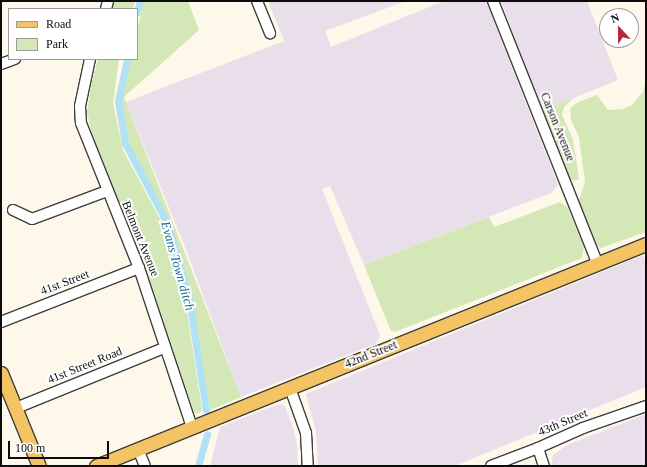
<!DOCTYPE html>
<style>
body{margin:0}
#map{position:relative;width:647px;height:467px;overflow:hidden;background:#fef8ea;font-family:"Times New Roman",serif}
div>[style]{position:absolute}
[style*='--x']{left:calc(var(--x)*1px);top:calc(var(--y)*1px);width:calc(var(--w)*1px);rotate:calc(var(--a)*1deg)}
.industrial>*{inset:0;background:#e8dfea}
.green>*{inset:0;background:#d4e7b6}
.canal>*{height:7px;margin:-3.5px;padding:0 3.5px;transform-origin:3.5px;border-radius:3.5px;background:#b1e1f4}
.roads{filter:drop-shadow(1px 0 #3e3e3e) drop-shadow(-1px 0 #3e3e3e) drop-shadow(0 1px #3e3e3e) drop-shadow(0 -1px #3e3e3e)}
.minor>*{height:10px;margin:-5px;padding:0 5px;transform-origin:5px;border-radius:5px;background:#fff}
.major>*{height:13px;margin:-6.5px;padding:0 6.5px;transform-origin:6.5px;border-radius:6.5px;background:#f4c364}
span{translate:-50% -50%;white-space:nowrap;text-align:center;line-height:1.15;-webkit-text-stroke:4px #fff;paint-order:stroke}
.street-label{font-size:12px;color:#0b0b0b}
.water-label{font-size:13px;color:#1a6d98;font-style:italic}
.frame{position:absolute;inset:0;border:2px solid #0b0b0b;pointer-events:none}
.legend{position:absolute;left:8px;top:8px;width:130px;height:52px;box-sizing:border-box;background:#fff;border:1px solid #9d9d9d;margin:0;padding:5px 7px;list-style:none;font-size:12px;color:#0b0b0b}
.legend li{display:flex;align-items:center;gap:8px;height:20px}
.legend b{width:20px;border:1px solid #9d9d9d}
.north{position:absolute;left:599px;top:8px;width:40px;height:40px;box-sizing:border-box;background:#fff;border:1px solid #9d9d9d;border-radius:50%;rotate:338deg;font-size:11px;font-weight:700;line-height:16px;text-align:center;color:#0b0b0b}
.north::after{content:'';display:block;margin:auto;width:14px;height:18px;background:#b6293d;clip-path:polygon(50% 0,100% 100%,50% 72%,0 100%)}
.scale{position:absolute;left:8px;top:441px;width:101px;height:18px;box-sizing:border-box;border:2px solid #0b0b0b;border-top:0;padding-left:5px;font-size:12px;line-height:14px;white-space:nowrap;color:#0b0b0b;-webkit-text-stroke:3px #fff;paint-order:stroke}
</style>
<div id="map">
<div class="industrial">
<i style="clip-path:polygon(268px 1px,406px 1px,325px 31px,331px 47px,444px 1px,486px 1px,558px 185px,551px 193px,364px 265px,330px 186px,322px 189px,380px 335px,379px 339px,375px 344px,241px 397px,183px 242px,126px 102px,284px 41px)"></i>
<i style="clip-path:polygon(501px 1px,587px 1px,618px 80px,542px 111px)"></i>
<i style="clip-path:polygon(643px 255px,646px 263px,646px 387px,455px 466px,318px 466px,316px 431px,306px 394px)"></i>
<i style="clip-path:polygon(281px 404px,285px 406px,293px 427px,297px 444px,298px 466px,210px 466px,220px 427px,273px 406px)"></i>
<i style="clip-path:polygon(646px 414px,646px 466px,551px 466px,553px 455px,567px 445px)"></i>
</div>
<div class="green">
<i style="clip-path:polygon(114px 1px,135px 1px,133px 9px,112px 9px)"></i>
<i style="clip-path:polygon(144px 1px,188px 1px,199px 30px,124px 97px,241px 397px,210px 410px,190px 297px,169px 224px,127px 142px,121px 100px,130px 59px,137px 59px,137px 31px)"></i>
<i style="clip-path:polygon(98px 59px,119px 59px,113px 103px,123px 150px,166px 230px,186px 305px,202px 409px,201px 412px,197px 414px,194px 412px,191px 403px,146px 270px,92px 134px,87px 112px,91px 86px)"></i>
<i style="clip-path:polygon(646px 78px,646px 232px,601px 248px,595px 244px,578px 203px,585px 182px,579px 137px,571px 120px,570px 109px,576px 103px,597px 95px,608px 110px,623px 109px,632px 105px,643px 92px)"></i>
<i style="clip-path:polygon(574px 98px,564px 107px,562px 115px,573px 139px,579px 179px,574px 181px,570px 178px,542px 111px)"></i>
<i style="clip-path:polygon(560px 202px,567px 207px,584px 246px,582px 258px,395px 332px,391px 331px,364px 265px,489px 217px,494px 227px)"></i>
</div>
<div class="canal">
<i style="--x:137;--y:12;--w:11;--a:-75"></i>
<i style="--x:127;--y:59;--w:43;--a:102.1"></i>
<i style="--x:118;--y:101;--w:43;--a:80.5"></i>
<i style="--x:125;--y:143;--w:93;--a:62.3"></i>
<i style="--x:168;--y:225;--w:77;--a:74.2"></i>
<i style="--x:189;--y:299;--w:112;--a:81.3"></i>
<i style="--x:198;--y:466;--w:33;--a:-74"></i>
</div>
<div class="roads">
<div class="minor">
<i style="--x:257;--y:1;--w:35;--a:68"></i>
<i style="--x:493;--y:1;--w:282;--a:68.3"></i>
<i style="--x:106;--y:9;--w:8;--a:-76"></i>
<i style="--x:90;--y:59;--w:48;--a:102"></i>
<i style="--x:80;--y:106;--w:17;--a:87"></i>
<i style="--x:81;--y:123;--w:156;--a:68.2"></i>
<i style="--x:139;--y:268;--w:168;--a:71.6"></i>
<i style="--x:1;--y:64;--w:15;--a:-20"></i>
<i style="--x:13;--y:210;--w:21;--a:25"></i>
<i style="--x:32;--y:219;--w:80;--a:-20.5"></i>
<i style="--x:1;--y:322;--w:148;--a:-21.4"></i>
<i style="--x:290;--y:388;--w:48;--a:70.4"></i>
<i style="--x:306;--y:433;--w:33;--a:87"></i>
<i style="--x:16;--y:408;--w:160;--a:-22.1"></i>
<i style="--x:538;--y:448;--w:19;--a:72"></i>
<i style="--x:138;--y:449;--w:18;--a:68"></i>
<i style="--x:491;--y:466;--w:50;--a:-21"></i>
<i style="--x:538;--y:448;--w:49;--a:-24"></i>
<i style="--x:583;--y:428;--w:67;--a:-19.2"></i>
</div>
<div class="major">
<i style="--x:1;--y:373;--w:100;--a:67.8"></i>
<i style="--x:96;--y:466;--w:593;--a:-21.98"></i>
</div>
</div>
<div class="street-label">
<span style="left:557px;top:127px;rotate:68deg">Carson Avenue</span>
<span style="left:140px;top:239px;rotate:68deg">Belmont Avenue</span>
<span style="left:65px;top:283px;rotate:-21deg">41st Street</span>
<span style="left:371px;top:355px;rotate:-22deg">42nd Street</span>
<span style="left:85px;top:366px;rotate:-22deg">41st Street Road</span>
<span style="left:563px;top:423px;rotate:-23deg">43th Street</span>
</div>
<div class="water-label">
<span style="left:177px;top:266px;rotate:74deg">Evans Town ditch</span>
</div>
<div class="frame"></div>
<ul class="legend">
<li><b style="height:5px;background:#f4c364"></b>Road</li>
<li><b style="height:11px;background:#d4e7b6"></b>Park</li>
</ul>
<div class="north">N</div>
<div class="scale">100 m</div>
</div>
